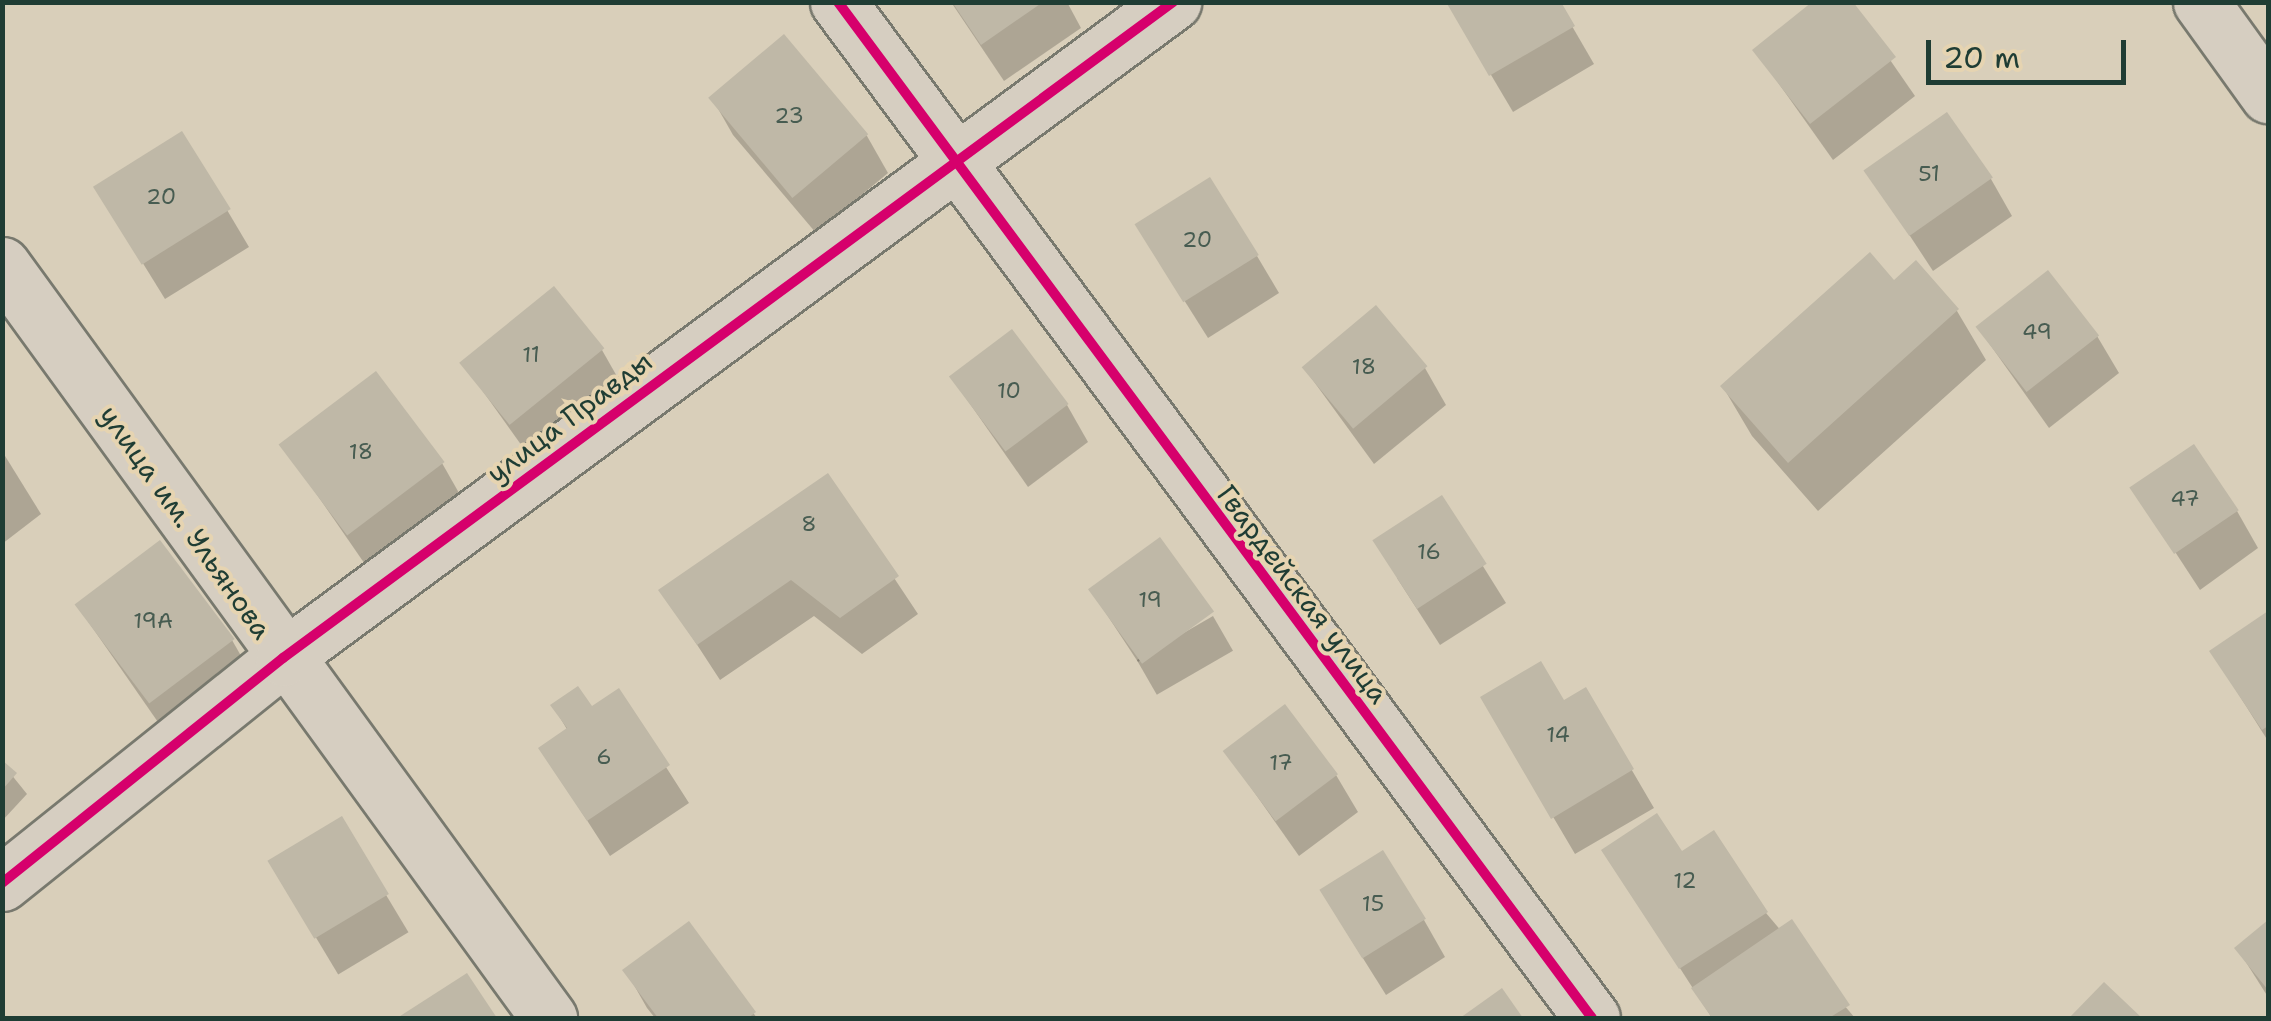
<!DOCTYPE html>
<meta charset="utf-8">
<style>
body{margin:0}
#map{position:relative;width:2271px;height:1021px;overflow:hidden;background:#d9cfba;font-family:"Shantell Sans",sans-serif}
div>[style]{position:absolute}
[style*='--x']{left:calc(var(--x)*1px);top:calc(var(--y)*1px);width:calc(var(--w)*1px);rotate:calc(var(--a)*1deg)}
.shadow>*{inset:0;background:#0003;transform-origin:0 0}
.building>*{inset:0;background:#bfb8a7;transform-origin:0 0}
.roads{filter:drop-shadow(2px 0 #78796e) drop-shadow(-2px 0 #78796e) drop-shadow(0 2px #78796e) drop-shadow(0 -2px #78796e)}
.street>*{height:55px;margin:-27.5px;padding:0 27.5px;transform-origin:27.5px;border-radius:27.5px;background:#d6cec1}
.secondary>*{height:55px;margin:-27.5px;padding:0 27.5px;transform-origin:27.5px;border-radius:27.5px;background:#d6cec1}
.cycleway>*{height:10px;margin:-5px;padding:0 5px;transform-origin:5px;border-radius:5px;background:#d6006c}
span{translate:-50% -50%;white-space:nowrap;text-align:center;line-height:1.15;-webkit-text-stroke:8px #e6d4b1;paint-order:stroke}
.number-label{font-size:22px;color:#475c51}
.number-label span{-webkit-text-stroke-width:0}
.street-label{font-size:28px;color:#1f3d34}
.frame{position:absolute;inset:0;border:5px solid #1f3d34;pointer-events:none}
.scale{position:absolute;left:1926px;top:40px;width:200px;height:45px;box-sizing:border-box;border:5px solid #1f3d34;border-top:0;padding-left:12px;font-size:30px;line-height:35px;white-space:nowrap;color:#1f3d34;-webkit-text-stroke:8px #e6d4b1;paint-order:stroke}
</style>
<div id="map">
<div class="shadow">
<i style="clip-path:polygon(951px 2px,1067px 2px,1081px 28px,1004px 81px)"></i>
<i style="clip-path:polygon(1558px 2px,1594px 64px,1513px 112px,1449px 4px)"></i>
<i style="clip-path:polygon(1850px 2px,1915px 96px,1833px 160px,1755px 50px)"></i>
<i style="clip-path:polygon(784px 38px,867px 136px,888px 173px,816px 233px,733px 135px,712px 98px)"></i>
<i style="clip-path:polygon(1868px 172px,1991px 179px,2012px 216px,1933px 271px)"></i>
<i style="clip-path:polygon(227px 210px,249px 247px,165px 299px,118px 223px)"></i>
<i style="clip-path:polygon(1257px 256px,1279px 293px,1208px 338px,1160px 262px)"></i>
<i style="clip-path:polygon(1916px 264px,1957px 311px,1986px 360px,1818px 511px,1752px 436px,1723px 387px,1894px 284px)"></i>
<i style="clip-path:polygon(1979px 329px,2097px 336px,2119px 373px,2049px 428px)"></i>
<i style="clip-path:polygon(602px 350px,623px 387px,532px 460px,462px 362px)"></i>
<i style="clip-path:polygon(1304px 368px,1425px 368px,1446px 405px,1374px 464px)"></i>
<i style="clip-path:polygon(952px 378px,1067px 405px,1088px 442px,1028px 487px)"></i>
<i style="clip-path:polygon(282px 444px,442px 463px,463px 500px,369px 570px)"></i>
<i style="clip-path:polygon(2px 451px,41px 514px,2px 544px)"></i>
<i style="clip-path:polygon(827px 477px,918px 614px,862px 654px,814px 616px,720px 680px,662px 591px)"></i>
<i style="clip-path:polygon(2134px 489px,2237px 511px,2258px 548px,2200px 590px)"></i>
<i style="clip-path:polygon(1441px 499px,1506px 603px,1440px 645px,1397px 578px)"></i>
<i style="clip-path:polygon(1090px 589px,1210px 612px,1138px 662px)"></i>
<i style="clip-path:polygon(76px 604px,232px 640px,253px 677px,169px 738px)"></i>
<i style="clip-path:polygon(2268px 615px,2268px 741px,2212px 652px)"></i>
<i style="left:1213px;top:616px;width:40px;height:88px;rotate:60deg"></i>
<i style="clip-path:polygon(1585px 690px,1654px 808px,1575px 854px,1483px 698px,1563px 704px)"></i>
<i style="clip-path:polygon(618px 692px,689px 803px,610px 856px,541px 749px,568px 731px,553px 706px,591px 709px)"></i>
<i style="clip-path:polygon(1226px 752px,1336px 775px,1358px 812px,1299px 856px)"></i>
<i style="clip-path:polygon(2px 763px,27px 794px,2px 821px)"></i>
<i style="left:341px;top:820px;width:131px;height:82px;rotate:59deg"></i>
<i style="clip-path:polygon(1604px 850px,1681px 854px,1766px 913px,1855px 1018px,1712px 1018px)"></i>
<i style="clip-path:polygon(1424px 920px,1445px 957px,1386px 995px,1344px 928px)"></i>
<i style="clip-path:polygon(2268px 923px,2268px 997px,2237px 948px)"></i>
<i style="clip-path:polygon(689px 925px,754px 1014px,757px 1018px,655px 1018px,647px 1008px,626px 971px)"></i>
</div>
<div class="building">
<i style="clip-path:polygon(952px 2px,1043px 2px,981px 45px)"></i>
<i style="clip-path:polygon(1446px 2px,1561px 2px,1575px 26px,1489px 76px)"></i>
<i style="clip-path:polygon(1812px 2px,1853px 2px,1896px 57px,1810px 124px,1752px 50px)"></i>
<i style="left:784px;top:34px;width:131px;height:99px;rotate:50deg"></i>
<i style="left:1947px;top:112px;width:80px;height:102px;rotate:55deg"></i>
<i style="left:182px;top:131px;width:92px;height:105px;rotate:58deg"></i>
<i style="left:1210px;top:177px;width:92px;height:89px;rotate:58deg"></i>
<i style="clip-path:polygon(1870px 252px,1894px 280px,1916px 260px,1959px 309px,1788px 463px,1720px 386px)"></i>
<i style="left:2048px;top:270px;width:83px;height:92px;rotate:52deg"></i>
<i style="left:554px;top:286px;width:80px;height:122px;rotate:51deg"></i>
<i style="left:1376px;top:305px;width:80px;height:97px;rotate:50deg"></i>
<i style="left:1012px;top:329px;width:94px;height:79px;rotate:53deg"></i>
<i style="left:376px;top:371px;width:114px;height:122px;rotate:53deg"></i>
<i style="left:2194px;top:444px;width:80px;height:78px;rotate:56deg"></i>
<i style="clip-path:polygon(828px 473px,899px 576px,840px 618px,791px 580px,697px 645px,658px 590px)"></i>
<i style="left:1442px;top:495px;width:82px;height:83px;rotate:57deg"></i>
<i style="left:1160px;top:537px;width:92px;height:89px;rotate:54deg"></i>
<i style="left:160px;top:540px;width:124px;height:107px;rotate:53deg"></i>
<i style="clip-path:polygon(2268px 611px,2268px 726px,2262px 730px,2209px 651px)"></i>
<i style="clip-path:polygon(1541px 661px,1564px 700px,1586px 687px,1634px 769px,1551px 819px,1480px 697px)"></i>
<i style="clip-path:polygon(578px 686px,592px 706px,619px 688px,670px 765px,587px 821px,538px 748px,567px 728px,550px 705px)"></i>
<i style="left:1285px;top:704px;width:88px;height:78px;rotate:53deg"></i>
<i style="clip-path:polygon(2px 760px,17px 773px,2px 790px)"></i>
<i style="clip-path:polygon(1657px 813px,1682px 851px,1714px 830px,1768px 912px,1679px 969px,1601px 850px)"></i>
<i style="left:342px;top:816px;width:91px;height:87px;rotate:59deg"></i>
<i style="left:1383px;top:850px;width:81px;height:75px;rotate:58deg"></i>
<i style="clip-path:polygon(1792px 919px,1850px 1005px,1829px 1018px,1712px 1018px,1691px 988px)"></i>
<i style="clip-path:polygon(2268px 920px,2268px 990px,2234px 948px)"></i>
<i style="clip-path:polygon(689px 921px,756px 1012px,748px 1018px,658px 1018px,622px 970px)"></i>
<i style="clip-path:polygon(467px 973px,497px 1018px,397px 1018px)"></i>
<i style="clip-path:polygon(2104px 982px,2142px 1018px,2069px 1018px)"></i>
<i style="clip-path:polygon(1502px 988px,1523px 1018px,1460px 1018px)"></i>
</div>
<div class="roads">
<div class="street">
<i style="--x:838;--y:2;--w:1265;--a:53.42"></i>
<i style="--x:2;--y:265;--w:931;--a:54"></i>
<i style="--x:2;--y:883;--w:360;--a:-38.7"></i>
<i style="--x:283;--y:658;--w:1106;--a:-36.39"></i>
</div>
<div class="secondary">
<i style="--x:2201;--y:2;--w:115;--a:54.2"></i>
</div>
</div>
<div class="cycleway">
<i style="--x:838;--y:2;--w:1265;--a:53.42"></i>
<i style="--x:2;--y:883;--w:360;--a:-38.7"></i>
<i style="--x:283;--y:658;--w:1106;--a:-36.39"></i>
</div>
<div class="number-label">
<span style="left:789px;top:116px">23</span>
<span style="left:1929px;top:174px">51</span>
<span style="left:161px;top:197px">20</span>
<span style="left:1197px;top:240px">20</span>
<span style="left:2037px;top:332px">49</span>
<span style="left:531px;top:355px">11</span>
<span style="left:1364px;top:367px">18</span>
<span style="left:1009px;top:391px">10</span>
<span style="left:361px;top:452px">18</span>
<span style="left:2185px;top:499px">47</span>
<span style="left:809px;top:524px">8</span>
<span style="left:1429px;top:552px">16</span>
<span style="left:1150px;top:600px">19</span>
<span style="left:153px;top:621px">19А</span>
<span style="left:1558px;top:735px">14</span>
<span style="left:604px;top:757px">6</span>
<span style="left:1281px;top:763px">17</span>
<span style="left:1685px;top:881px">12</span>
<span style="left:1373px;top:904px">15</span>
</div>
<div class="street-label">
<span style="left:569px;top:417px;rotate:-37deg">улица Правды</span>
<span style="left:186px;top:522px;rotate:55deg">улица им. Ульянова</span>
<span style="left:1303px;top:594px;rotate:53deg">Гвардейская улица</span>
</div>
<div class="frame"></div>
<div class="scale">20 m</div>
</div>
